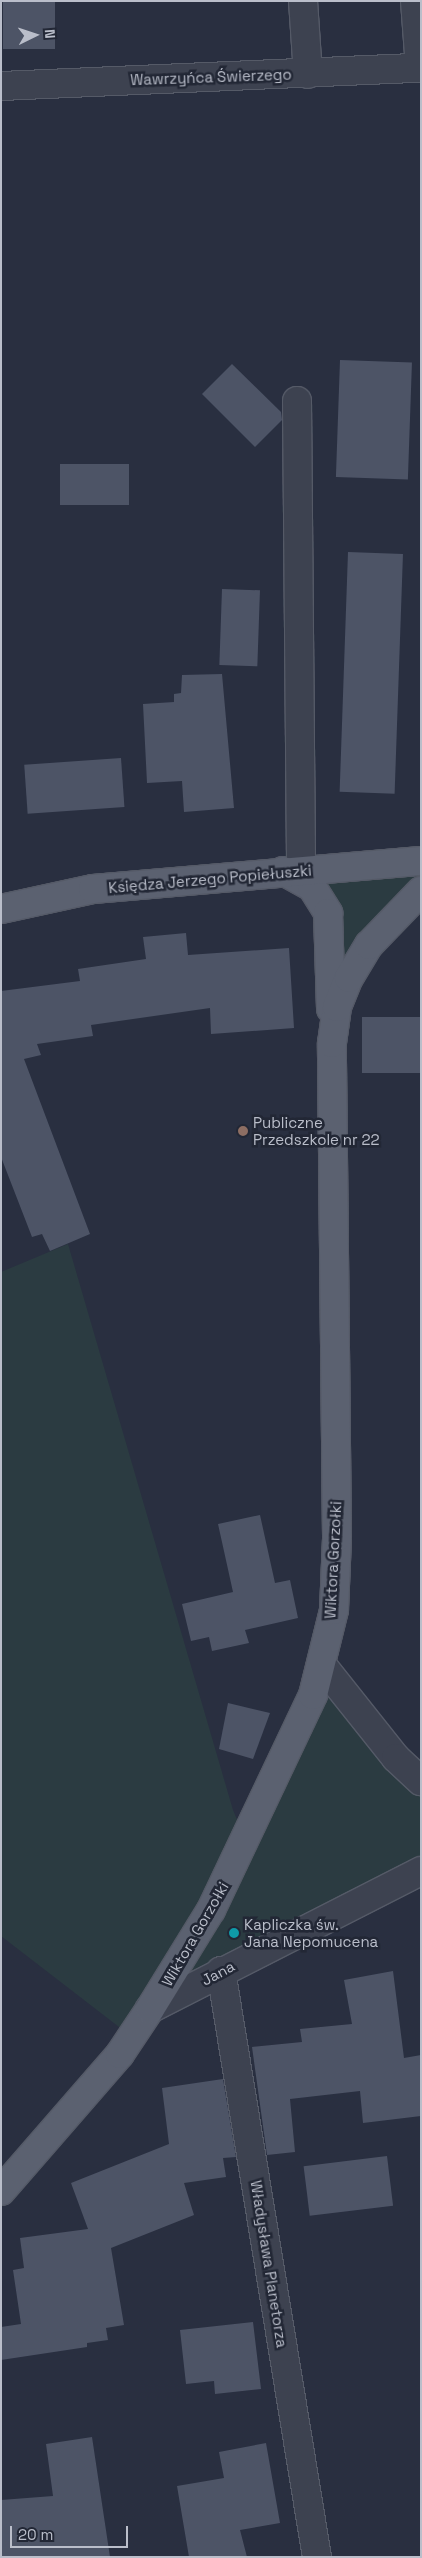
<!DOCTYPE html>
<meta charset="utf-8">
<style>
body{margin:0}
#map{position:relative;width:422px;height:2558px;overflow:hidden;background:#292f40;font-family:"Space Grotesk",sans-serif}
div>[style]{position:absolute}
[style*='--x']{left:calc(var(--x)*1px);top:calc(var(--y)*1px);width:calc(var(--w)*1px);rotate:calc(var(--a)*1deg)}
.green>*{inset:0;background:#2b3b41}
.building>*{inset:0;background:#4d5466;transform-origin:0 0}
.roads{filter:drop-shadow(1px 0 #555a67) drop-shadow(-1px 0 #555a67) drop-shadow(0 1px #555a67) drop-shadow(0 -1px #555a67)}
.minor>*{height:28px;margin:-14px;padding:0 14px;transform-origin:14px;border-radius:14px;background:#3d4250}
.major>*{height:28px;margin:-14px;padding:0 14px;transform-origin:14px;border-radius:14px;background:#5b6170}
.dots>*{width:14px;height:14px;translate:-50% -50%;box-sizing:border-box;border:2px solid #222735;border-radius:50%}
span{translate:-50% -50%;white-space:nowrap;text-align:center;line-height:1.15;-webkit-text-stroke:5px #222735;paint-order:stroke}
.street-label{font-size:15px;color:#babeca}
.poi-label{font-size:15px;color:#babeca}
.left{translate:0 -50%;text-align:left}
.frame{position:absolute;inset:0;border:2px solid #babeca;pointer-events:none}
.north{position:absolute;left:10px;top:10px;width:50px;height:50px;-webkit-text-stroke:4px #222735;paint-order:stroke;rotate:86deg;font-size:14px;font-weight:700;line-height:20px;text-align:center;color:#babeca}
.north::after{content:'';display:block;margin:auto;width:18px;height:22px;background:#babeca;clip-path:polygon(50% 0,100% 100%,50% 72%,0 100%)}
.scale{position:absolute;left:10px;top:2526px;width:118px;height:22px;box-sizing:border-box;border:2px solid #babeca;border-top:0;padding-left:6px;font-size:15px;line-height:18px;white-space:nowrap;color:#babeca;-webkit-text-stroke:4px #222735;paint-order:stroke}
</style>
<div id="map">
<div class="green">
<i style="clip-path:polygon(421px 861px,421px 891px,349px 978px,303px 881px)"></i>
<i style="clip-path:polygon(68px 1244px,233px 1810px,246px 1841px,322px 1665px,421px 1781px,421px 1871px,221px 1971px,132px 2037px,1px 1936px,1px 1272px)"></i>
</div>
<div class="building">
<i style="left:3px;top:1px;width:52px;height:48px"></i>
<i style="left:340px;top:360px;width:72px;height:117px;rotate:2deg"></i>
<i style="clip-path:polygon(232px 364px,281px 412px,282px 420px,255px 447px,202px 394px)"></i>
<i style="left:129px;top:464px;width:41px;height:69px;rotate:90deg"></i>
<i style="left:348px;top:552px;width:55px;height:240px;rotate:2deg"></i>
<i style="left:222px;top:589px;width:38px;height:76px;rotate:2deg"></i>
<i style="clip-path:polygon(222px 674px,234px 808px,184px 812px,182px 781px,147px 783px,143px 704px,174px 702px,174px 694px,181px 693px,182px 675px)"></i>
<i style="left:121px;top:758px;width:49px;height:97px;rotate:86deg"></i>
<i style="clip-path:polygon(186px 933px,188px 955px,289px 948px,294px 1028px,211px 1034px,210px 1008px,91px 1025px,93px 1036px,37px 1044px,41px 1055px,24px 1059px,90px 1234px,50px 1251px,42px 1234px,32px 1237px,1px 1157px,1px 991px,80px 981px,78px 969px,146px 959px,143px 937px)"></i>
<i style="left:421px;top:1017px;width:56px;height:59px;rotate:90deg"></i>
<i style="clip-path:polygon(260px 1515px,275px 1583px,290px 1580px,298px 1618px,245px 1630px,249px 1643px,212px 1651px,209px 1637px,191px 1641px,182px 1604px,233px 1592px,218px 1524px)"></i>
<i style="clip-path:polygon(228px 1703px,270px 1713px,253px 1759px,219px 1749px)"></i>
<i style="clip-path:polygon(393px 1971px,404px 2058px,421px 2055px,421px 2116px,363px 2123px,360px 2091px,290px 2099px,295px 2152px,267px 2155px,252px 2047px,302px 2042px,300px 2029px,352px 2024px,344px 1980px)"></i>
<i style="clip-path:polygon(223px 2079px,236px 2157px,223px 2158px,226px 2177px,184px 2183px,194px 2215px,111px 2248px,124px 2325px,106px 2328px,108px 2340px,87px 2343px,87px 2347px,1px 2360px,1px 2327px,21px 2324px,13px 2270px,24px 2268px,20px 2238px,88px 2229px,71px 2183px,169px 2144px,162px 2088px)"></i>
<i style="left:387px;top:2156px;width:50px;height:84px;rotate:83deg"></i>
<i style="clip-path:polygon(253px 2322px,261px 2389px,215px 2394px,214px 2381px,186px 2384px,180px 2330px)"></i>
<i style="clip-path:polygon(92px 2437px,110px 2557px,1px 2557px,1px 2500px,53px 2496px,46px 2444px)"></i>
<i style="clip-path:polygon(266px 2443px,280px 2523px,240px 2530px,247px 2557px,189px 2557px,177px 2486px,224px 2478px,219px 2452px)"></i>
</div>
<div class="roads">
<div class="minor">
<i style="--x:303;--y:1;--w:73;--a:86.1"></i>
<i style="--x:415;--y:1;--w:67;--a:85.7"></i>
<i style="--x:1;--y:86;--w:420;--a:-2.5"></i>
<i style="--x:297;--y:401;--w:469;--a:89.5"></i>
<i style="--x:322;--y:1665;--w:119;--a:51.5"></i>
<i style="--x:396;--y:1758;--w:34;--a:43"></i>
<i style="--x:221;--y:1971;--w:594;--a:80.7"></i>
<i style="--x:150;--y:2009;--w:304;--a:-27"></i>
</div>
<div class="major">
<i style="--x:283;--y:871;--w:33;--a:29"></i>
<i style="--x:312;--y:887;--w:31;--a:58"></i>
<i style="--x:328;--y:913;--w:96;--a:88.2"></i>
<i style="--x:1;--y:909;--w:94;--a:-12.3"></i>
<i style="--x:93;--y:889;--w:329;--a:-4.9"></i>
<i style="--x:1;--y:2191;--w:181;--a:-49"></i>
<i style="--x:120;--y:2054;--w:54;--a:-56.3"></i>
<i style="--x:150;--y:2009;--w:116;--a:-58.4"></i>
<i style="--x:211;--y:1910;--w:238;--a:-64.6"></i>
<i style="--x:313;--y:1695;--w:88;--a:-76.1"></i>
<i style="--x:334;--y:1610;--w:73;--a:-87.6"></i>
<i style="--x:337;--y:1537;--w:494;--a:-90.6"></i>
<i style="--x:332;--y:1043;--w:36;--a:-82"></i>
<i style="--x:337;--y:1007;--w:31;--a:-68"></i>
<i style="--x:349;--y:978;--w:39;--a:-59"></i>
<i style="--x:369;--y:945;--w:75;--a:-46.1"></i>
</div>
</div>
<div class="dots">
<i style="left:243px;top:1131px;background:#8d6e63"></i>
<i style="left:234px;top:1933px;background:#0f9aa8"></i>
</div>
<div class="street-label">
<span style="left:211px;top:77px;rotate:-2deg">Wawrzyńca Świerzego</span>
<span style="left:210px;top:879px;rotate:-5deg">Księdza Jerzego Popiełuszki</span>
<span style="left:333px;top:1560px;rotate:-87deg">Wiktora Gorzołki</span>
<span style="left:195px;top:1934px;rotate:-60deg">Wiktora Gorzołki</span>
<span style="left:218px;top:1973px;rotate:-28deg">Jana</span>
<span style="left:269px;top:2264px;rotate:81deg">Władysława Planetorza</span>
</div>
<div class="poi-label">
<span class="left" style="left:253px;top:1131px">Publiczne<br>Przedszkole nr 22</span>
<span class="left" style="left:244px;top:1933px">Kapliczka św.<br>Jana Nepomucena</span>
</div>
<div class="frame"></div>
<div class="north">N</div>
<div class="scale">20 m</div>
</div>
